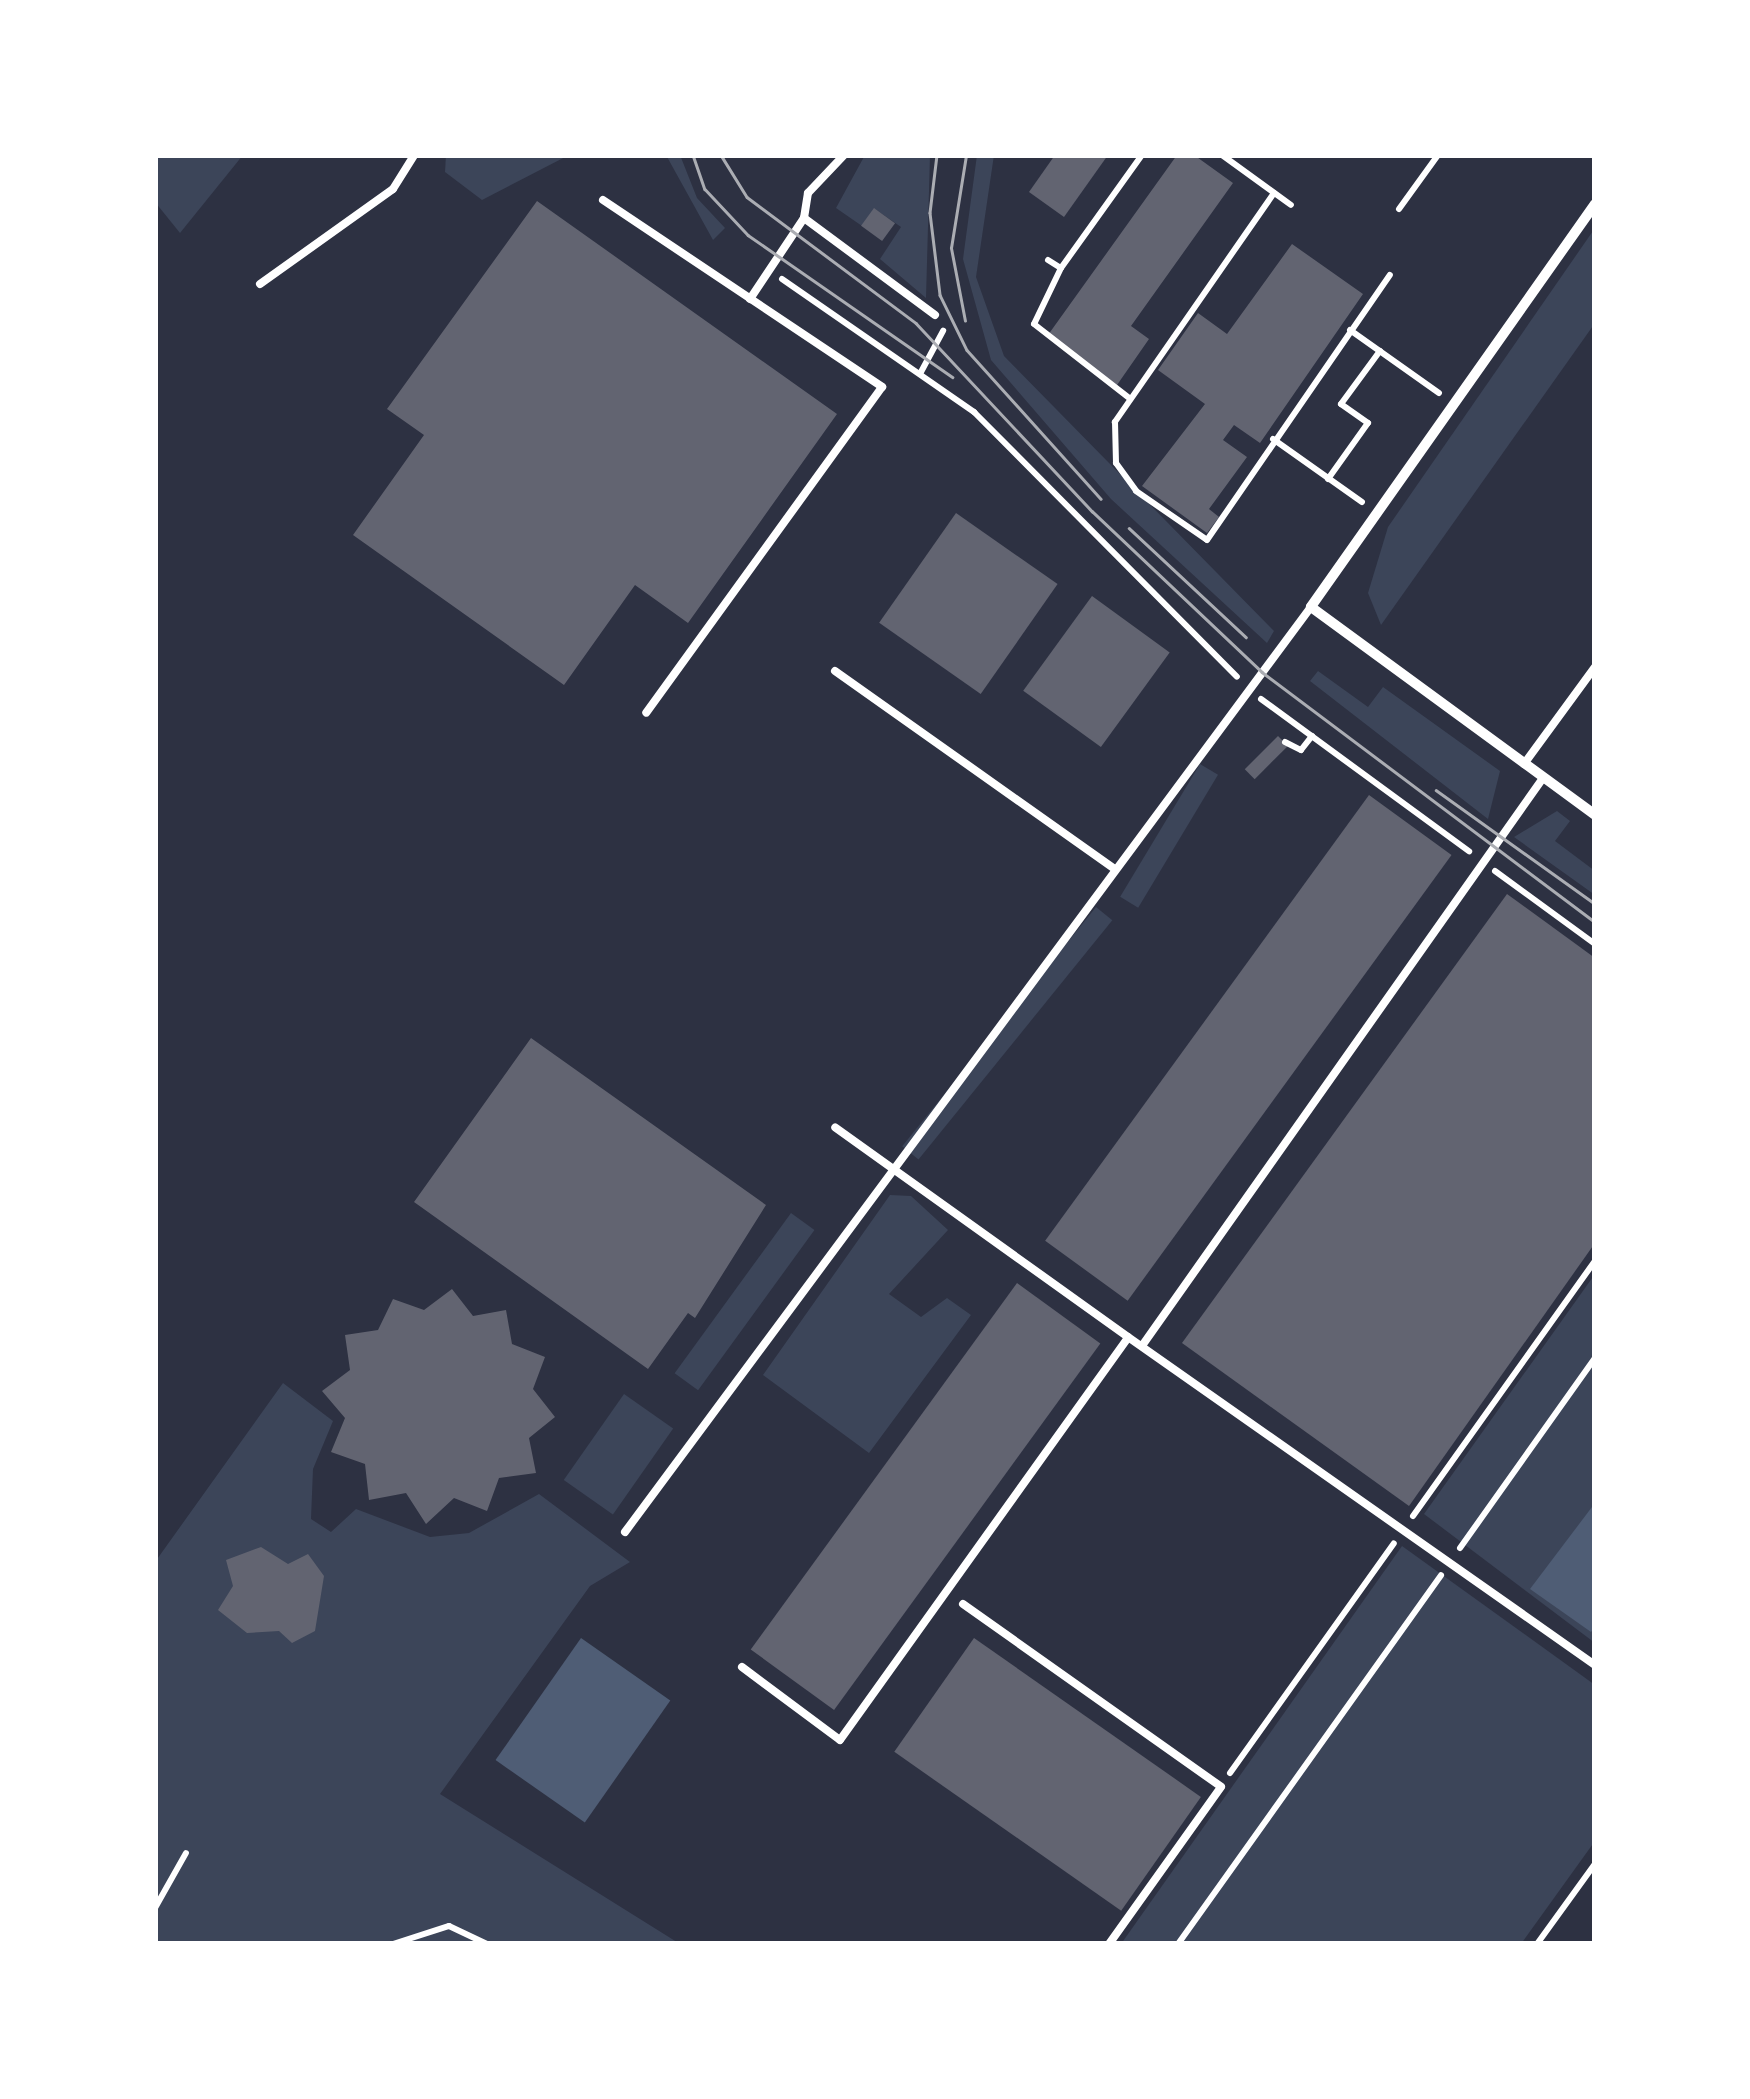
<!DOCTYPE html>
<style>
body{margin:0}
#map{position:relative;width:1750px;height:2099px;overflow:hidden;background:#2d3142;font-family:Figtree,sans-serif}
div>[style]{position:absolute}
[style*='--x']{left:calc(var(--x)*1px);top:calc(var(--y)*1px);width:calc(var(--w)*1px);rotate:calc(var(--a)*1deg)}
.green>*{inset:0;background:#3c4559;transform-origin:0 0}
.water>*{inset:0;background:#4f5d75;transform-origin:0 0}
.building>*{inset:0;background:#626471;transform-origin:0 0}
.path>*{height:6px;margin:-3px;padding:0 3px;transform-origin:3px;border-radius:3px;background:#fff}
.service>*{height:8px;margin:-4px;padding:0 4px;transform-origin:4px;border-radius:4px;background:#fff}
.minor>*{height:10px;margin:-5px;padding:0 5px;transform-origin:5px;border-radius:5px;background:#fff}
.tram>*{height:2.5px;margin:-1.25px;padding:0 1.25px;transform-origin:1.25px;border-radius:1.25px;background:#abadb3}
span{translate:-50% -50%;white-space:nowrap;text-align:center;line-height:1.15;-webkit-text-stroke:10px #fff;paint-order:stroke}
.frame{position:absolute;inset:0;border:158px solid #fff;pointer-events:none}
</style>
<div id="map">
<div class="green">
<i style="clip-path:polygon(158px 155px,243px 155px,180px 233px,155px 202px)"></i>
<i style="clip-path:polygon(446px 155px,569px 155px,482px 200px,445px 172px)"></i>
<i style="clip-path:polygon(666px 155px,680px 155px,697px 198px,725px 228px,713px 240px)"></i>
<i style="clip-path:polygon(865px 155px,930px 155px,926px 298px,880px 259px,901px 227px,875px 209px,862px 226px,836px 208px)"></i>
<i style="clip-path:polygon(977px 155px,994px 155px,976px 277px,1004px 356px,1274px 631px,1267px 643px,1111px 499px,991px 360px,963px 259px)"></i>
<i style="clip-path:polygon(1595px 228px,1595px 323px,1381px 625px,1368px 593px,1388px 527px)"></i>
<i style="clip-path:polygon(1318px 671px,1368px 707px,1383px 687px,1500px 771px,1488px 819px,1310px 681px)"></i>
<i style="left:1200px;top:764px;width:21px;height:155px;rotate:31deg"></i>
<i style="clip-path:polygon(1557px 811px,1570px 821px,1555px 841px,1595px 871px,1595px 895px,1514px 837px)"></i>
<i style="left:1096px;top:907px;width:21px;height:308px;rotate:39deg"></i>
<i style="clip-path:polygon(890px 1195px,911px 1196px,948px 1230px,889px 1294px,921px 1317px,947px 1298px,971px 1315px,869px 1453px,763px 1375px)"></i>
<i style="left:791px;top:1213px;width:29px;height:198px;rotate:36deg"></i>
<i style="clip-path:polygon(1595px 1274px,1595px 1643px,1424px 1514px)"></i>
<i style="clip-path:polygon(283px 1383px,333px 1421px,313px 1469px,311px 1519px,331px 1532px,356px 1509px,430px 1537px,469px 1533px,539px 1494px,630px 1562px,590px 1586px,440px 1794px,680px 1944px,155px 1944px,155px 1562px)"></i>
<i style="left:624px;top:1394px;width:60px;height:105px;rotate:35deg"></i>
<i style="clip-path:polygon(1402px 1546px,1595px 1685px,1595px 1841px,1521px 1944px,1121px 1944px)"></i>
</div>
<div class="water">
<i style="clip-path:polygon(1595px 1503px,1595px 1627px,1591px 1632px,1530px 1589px)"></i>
<i style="left:581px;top:1638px;width:109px;height:149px;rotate:35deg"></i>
</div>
<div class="building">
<i style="clip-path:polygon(1055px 155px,1108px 155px,1064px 217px,1029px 192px)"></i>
<i style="clip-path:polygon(1177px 155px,1194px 155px,1233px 183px,1131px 326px,1149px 339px,1117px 385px,1048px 335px)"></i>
<i style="clip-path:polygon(537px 201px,837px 414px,688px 623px,635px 585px,564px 685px,353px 535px,424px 435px,387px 409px)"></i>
<i style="left:874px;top:208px;width:26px;height:22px;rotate:36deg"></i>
<i style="clip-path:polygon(1292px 244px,1363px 294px,1260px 443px,1234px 425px,1223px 440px,1247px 457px,1209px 509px,1219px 517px,1207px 533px,1142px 486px,1205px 404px,1158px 370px,1198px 313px,1227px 334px)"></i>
<i style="left:956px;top:513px;width:124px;height:134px;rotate:35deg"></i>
<i style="left:1092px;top:596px;width:96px;height:117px;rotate:36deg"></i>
<i style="left:1278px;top:736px;width:14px;height:47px;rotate:45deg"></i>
<i style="left:1369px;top:795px;width:102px;height:551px;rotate:36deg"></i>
<i style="clip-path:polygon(1507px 894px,1595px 958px,1595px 1243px,1409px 1506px,1182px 1343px)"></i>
<i style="clip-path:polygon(531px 1038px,766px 1205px,695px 1318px,688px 1313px,648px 1369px,414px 1202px)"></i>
<i style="left:1017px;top:1283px;width:103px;height:453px;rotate:36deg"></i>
<i style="clip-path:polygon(452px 1289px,473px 1316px,506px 1310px,512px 1344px,545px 1357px,533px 1389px,555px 1417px,529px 1438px,536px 1473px,499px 1478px,487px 1511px,454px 1498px,426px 1524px,406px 1493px,369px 1500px,365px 1464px,331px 1452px,345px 1418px,322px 1391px,350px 1370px,345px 1335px,378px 1330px,393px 1299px,424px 1310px)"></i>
<i style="clip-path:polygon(261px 1547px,288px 1564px,308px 1554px,324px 1576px,315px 1631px,292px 1643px,279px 1631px,247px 1633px,218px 1610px,233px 1586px,226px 1560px)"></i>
<i style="left:974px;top:1638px;width:277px;height:139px;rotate:35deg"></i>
</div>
<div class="path">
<i style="--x:1222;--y:155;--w:85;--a:35.9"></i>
<i style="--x:1274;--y:193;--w:279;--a:124.8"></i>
<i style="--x:1115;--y:422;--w:41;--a:88.6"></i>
<i style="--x:1116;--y:463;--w:34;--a:54"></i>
<i style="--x:1136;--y:491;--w:86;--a:34.6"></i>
<i style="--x:1207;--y:540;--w:322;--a:-55.4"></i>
<i style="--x:1399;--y:209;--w:67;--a:-54.2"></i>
<i style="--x:1048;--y:260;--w:15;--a:32"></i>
<i style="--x:1061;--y:268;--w:139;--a:-54.4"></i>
<i style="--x:1061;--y:268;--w:62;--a:115.7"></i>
<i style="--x:1034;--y:324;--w:120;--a:37.9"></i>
<i style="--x:782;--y:279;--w:234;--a:34.7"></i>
<i style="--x:974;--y:412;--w:373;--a:45.2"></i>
<i style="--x:1350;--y:330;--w:109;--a:35.3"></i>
<i style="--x:921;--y:372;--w:47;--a:-61.8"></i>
<i style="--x:1273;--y:439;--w:109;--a:35.3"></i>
<i style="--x:1328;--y:479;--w:69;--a:-54.5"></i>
<i style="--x:1368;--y:423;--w:33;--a:-145"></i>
<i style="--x:1341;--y:404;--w:66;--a:-53.7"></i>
<i style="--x:1261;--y:699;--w:258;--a:36.2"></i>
<i style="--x:1285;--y:742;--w:18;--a:27"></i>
<i style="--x:1301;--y:750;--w:18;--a:-52"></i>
<i style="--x:1495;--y:871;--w:124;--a:36.1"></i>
<i style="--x:1413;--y:1516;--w:313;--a:-54.5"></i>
<i style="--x:1460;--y:1548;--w:233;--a:-54.6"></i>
<i style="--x:1230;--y:1773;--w:282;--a:-54.5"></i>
<i style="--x:155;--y:1908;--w:63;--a:-60.6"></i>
<i style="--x:393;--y:1944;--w:59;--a:-17.8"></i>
<i style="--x:449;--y:1926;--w:42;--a:25.3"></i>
<i style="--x:1178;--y:1944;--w:453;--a:-54.5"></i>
<i style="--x:1537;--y:1944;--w:99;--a:-54.1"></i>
</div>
<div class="service">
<i style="--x:603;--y:200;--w:336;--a:33.8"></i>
<i style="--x:882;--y:387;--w:402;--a:125.9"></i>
<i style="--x:804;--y:218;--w:163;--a:36.5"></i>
<i style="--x:260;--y:284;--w:163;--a:-35.5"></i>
<i style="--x:393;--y:189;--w:40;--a:-58"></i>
<i style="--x:750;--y:299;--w:97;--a:-56.3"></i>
<i style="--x:804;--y:218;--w:25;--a:-81"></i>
<i style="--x:808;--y:193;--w:52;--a:-46.5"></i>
<i style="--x:835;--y:671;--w:341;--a:35.3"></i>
<i style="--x:1524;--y:764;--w:120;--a:-53.8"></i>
<i style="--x:1128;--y:1337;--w:571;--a:35.08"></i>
<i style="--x:1144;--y:1343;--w:692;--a:-54.77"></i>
<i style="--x:625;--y:1532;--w:1152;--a:-53.44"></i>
<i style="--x:963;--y:1604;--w:316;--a:35.3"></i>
<i style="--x:1221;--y:1787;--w:193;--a:125.5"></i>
<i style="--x:742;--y:1667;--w:122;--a:36.7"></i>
<i style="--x:840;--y:1740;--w:495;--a:-54.4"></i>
<i style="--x:1128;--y:1337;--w:360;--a:-144.4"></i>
</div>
<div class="minor">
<i style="--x:1595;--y:204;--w:493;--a:125.2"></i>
<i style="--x:1311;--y:607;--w:352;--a:36.2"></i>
</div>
<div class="tram">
<i style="--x:693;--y:155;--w:36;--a:71"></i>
<i style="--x:705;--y:189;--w:63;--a:46.9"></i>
<i style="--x:748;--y:235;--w:249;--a:34.8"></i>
<i style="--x:721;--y:155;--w:49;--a:58.2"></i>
<i style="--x:747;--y:197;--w:211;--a:36.7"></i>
<i style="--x:916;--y:323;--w:258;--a:46.9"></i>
<i style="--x:1092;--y:511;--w:234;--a:43.4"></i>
<i style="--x:1262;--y:672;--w:416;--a:36.9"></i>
<i style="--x:937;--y:155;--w:58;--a:96.9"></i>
<i style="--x:930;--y:213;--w:83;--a:83"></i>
<i style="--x:940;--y:295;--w:61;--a:63.9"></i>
<i style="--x:967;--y:350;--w:200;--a:48"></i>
<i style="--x:965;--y:321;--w:74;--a:-100.9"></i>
<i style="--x:951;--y:248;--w:94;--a:-80.8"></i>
<i style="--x:1129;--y:528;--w:160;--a:43"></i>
<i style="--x:1436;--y:790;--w:196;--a:35.6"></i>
</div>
<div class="frame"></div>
</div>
